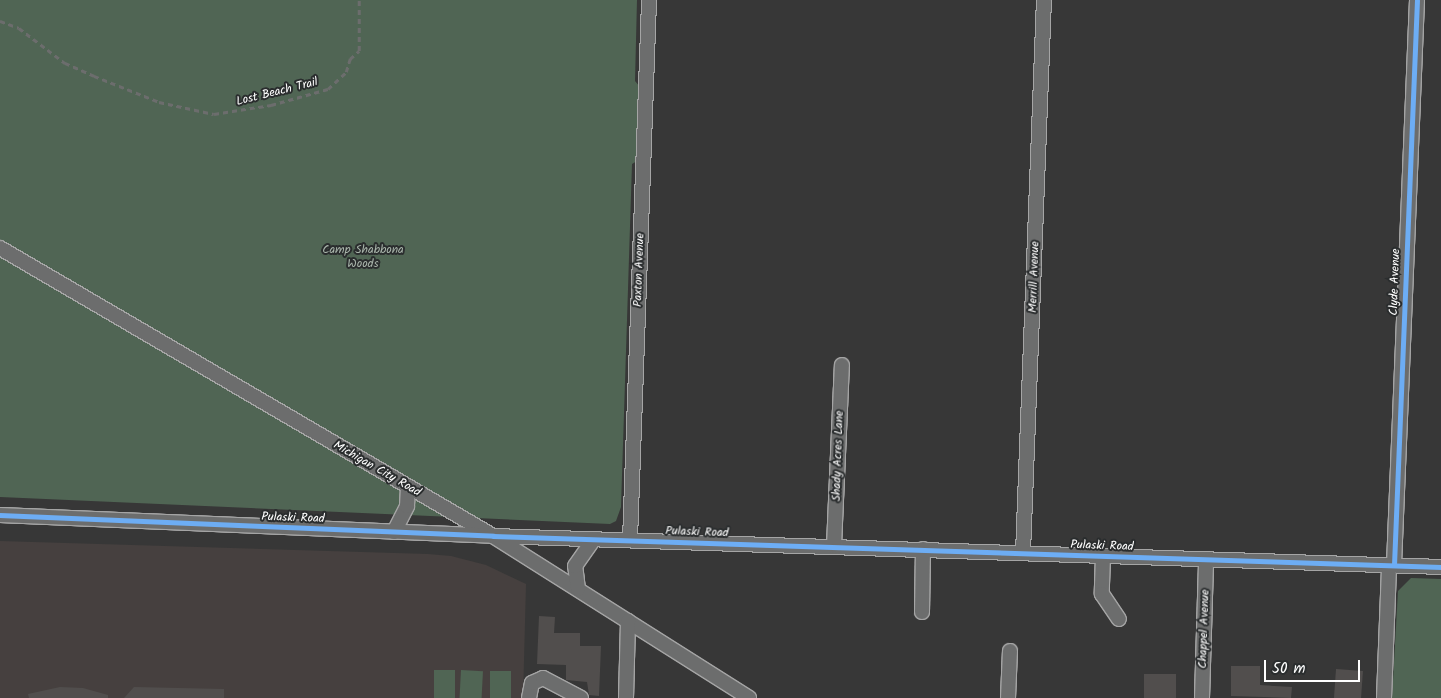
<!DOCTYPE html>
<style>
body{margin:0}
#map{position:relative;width:1441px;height:698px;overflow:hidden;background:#373737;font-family:Kalam,sans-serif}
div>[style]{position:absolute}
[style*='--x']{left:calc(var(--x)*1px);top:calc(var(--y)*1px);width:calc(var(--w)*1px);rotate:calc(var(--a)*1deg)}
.built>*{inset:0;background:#46403f}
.green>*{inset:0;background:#506554;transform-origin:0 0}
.building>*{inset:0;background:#514e4d;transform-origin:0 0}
.path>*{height:2.5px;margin-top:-1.25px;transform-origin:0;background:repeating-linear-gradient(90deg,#6c6d6d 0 5px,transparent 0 9px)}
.roads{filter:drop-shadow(1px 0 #a5a5a5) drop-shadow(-1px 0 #a5a5a5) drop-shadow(0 1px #a5a5a5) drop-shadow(0 -1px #a5a5a5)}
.minor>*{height:14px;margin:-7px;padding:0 7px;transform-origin:7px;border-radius:7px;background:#6c6d6d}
.cycleway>*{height:5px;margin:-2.5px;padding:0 2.5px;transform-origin:2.5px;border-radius:2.5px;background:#6dadf4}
span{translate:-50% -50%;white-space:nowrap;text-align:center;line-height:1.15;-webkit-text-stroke:4px #2a2d2e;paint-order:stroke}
.street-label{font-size:12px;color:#fff}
.park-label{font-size:12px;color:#aab6ac}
.scale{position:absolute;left:1264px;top:660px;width:96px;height:22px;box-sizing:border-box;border:2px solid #fff;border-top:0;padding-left:6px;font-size:15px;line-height:18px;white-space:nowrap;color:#fff;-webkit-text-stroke:4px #2a2d2e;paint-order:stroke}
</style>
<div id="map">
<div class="built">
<i style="clip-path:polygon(0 541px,428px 554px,451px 556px,486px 565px,526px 584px,523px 698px,0 698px)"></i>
</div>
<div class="green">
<i style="clip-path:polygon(0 0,637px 0,635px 81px,640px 87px,637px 161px,632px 164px,621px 507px,616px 521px,610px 524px,0 497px)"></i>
<i style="clip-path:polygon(1411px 578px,1441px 579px,1441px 698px,1392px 698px,1398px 591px)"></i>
<i style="left:434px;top:670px;width:21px;height:28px"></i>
<i style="left:461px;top:670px;width:22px;height:28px;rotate:3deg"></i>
<i style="left:490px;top:671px;width:21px;height:27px"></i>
</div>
<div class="building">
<i style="clip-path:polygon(539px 616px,555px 617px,554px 633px,580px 633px,580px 646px,601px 646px,599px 696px,589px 695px,587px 682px,566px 680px,566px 665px,537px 664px)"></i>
<i style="clip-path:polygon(1231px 666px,1260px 666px,1260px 685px,1292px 687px,1291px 698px,1231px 696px)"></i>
<i style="left:1336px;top:669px;width:27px;height:29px;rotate:4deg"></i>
<i style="left:1144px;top:674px;width:32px;height:24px"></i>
<i style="clip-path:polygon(60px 687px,83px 688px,108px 695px,108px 698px,29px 698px,28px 694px)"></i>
<i style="clip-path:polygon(134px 687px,224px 689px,224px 698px,124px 698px)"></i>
</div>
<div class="path">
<i style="--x:0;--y:21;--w:20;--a:20"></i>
<i style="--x:19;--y:28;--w:58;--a:37.3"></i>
<i style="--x:65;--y:63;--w:32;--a:24"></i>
<i style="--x:94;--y:76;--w:70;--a:21.8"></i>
<i style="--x:159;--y:102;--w:56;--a:12.3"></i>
<i style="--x:214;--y:114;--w:58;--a:-9"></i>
<i style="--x:271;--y:105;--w:59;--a:-15.7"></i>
<i style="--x:328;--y:89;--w:25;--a:-43"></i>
<i style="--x:346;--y:72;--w:14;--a:-73"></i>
<i style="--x:350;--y:59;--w:12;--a:-42"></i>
<i style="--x:359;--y:51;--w:51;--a:-90"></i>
</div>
<div class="roads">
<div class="minor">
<i style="--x:0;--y:248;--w:571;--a:30.29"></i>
<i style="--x:493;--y:536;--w:303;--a:32.3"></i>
<i style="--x:0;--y:515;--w:493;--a:2.4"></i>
<i style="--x:493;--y:536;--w:949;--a:1.87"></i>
<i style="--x:394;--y:532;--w:29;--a:-63"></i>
<i style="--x:407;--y:506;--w:19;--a:-87"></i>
<i style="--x:630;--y:540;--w:540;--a:-87.98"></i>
<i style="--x:834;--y:546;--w:181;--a:-87.5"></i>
<i style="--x:1023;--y:553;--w:553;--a:-87.83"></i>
<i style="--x:1103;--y:556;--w:38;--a:92"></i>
<i style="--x:1102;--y:594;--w:30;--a:56"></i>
<i style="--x:1394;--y:565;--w:565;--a:-87.67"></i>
<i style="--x:578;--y:589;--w:23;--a:-97"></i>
<i style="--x:575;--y:566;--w:33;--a:-55"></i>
<i style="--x:922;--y:612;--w:63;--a:-89.1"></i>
<i style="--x:529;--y:698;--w:15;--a:-79"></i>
<i style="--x:532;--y:683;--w:12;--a:-24"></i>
<i style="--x:543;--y:678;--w:43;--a:27.8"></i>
<i style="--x:626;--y:698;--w:77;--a:-88.5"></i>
<i style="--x:1008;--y:698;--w:47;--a:-87.6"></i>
<i style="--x:1202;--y:698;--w:138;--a:-88.3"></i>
<i style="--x:1384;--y:698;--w:133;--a:-87.8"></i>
</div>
</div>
<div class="cycleway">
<i style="--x:0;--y:515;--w:493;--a:2.4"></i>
<i style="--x:493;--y:536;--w:949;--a:1.87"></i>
<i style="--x:1394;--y:565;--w:565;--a:-87.67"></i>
</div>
<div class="street-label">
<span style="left:277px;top:92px;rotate:-14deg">Lost Beach Trail</span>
<span style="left:639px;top:270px;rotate:-88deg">Paxton Avenue</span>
<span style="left:1034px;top:277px;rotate:-88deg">Merrill Avenue</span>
<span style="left:1395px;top:282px;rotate:-88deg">Clyde Avenue</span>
<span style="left:838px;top:456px;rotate:-88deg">Shady Acres Lane</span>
<span style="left:377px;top:469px;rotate:30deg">Michigan City Road</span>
<span style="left:293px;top:518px;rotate:2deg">Pulaski Road</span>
<span style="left:697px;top:532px;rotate:2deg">Pulaski Road</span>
<span style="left:1102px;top:546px;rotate:2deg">Pulaski Road</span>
<span style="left:1204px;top:629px;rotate:-88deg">Chappel Avenue</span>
</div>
<div class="park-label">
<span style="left:363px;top:257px">Camp Shabbona<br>Woods</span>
</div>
<div class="scale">50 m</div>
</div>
